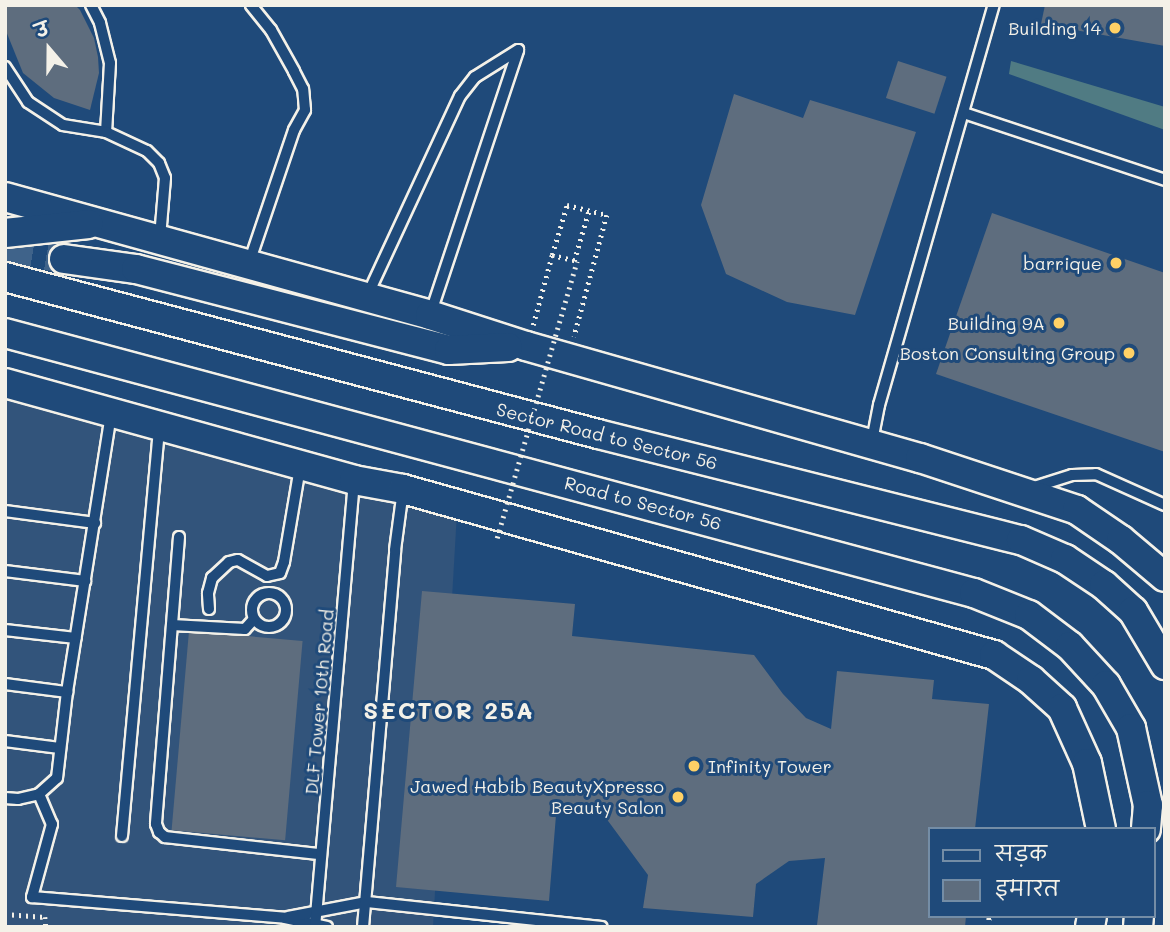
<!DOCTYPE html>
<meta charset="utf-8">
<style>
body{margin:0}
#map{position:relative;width:1170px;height:932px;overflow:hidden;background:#1f4a7a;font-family:Mali,"Playpen Sans Deva",sans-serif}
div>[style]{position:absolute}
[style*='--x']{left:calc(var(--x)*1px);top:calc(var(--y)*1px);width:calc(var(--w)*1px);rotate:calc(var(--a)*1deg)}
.built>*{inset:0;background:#32547b}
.green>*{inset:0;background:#507b83}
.building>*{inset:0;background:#5e6d7e;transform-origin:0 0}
.secondary-tunnel>*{height:28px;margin-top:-14px;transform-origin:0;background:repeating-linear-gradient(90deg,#3f638a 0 28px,transparent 0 42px)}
.path>*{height:4.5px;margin-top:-2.25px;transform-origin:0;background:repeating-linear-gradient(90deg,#f4f1e8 0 2px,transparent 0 7px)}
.roads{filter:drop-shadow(2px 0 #f4f1e8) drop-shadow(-2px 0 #f4f1e8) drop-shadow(0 2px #f4f1e8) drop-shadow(0 -2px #f4f1e8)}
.lane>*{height:10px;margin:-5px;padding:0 5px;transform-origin:5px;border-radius:5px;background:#1f4a7a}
.lane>.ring{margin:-5px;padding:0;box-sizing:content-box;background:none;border:10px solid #1f4a7a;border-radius:50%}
.secondary>*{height:28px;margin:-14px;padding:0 14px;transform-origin:14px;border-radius:14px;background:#1f4a7a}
.path-bridge>*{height:4.5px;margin-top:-2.25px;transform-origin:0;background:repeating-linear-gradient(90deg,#f4f1e8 0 2px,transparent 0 7px)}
.dots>*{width:19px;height:19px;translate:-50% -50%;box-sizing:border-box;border:4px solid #1f4a7a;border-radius:50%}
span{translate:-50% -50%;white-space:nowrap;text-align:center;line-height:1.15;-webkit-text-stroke:6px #1f4a7a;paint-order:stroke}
.poi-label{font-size:18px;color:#f4f1e8}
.right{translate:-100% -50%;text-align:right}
.left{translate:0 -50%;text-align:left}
.street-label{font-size:18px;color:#f4f1e8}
.district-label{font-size:24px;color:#f4f1e8;font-weight:700;letter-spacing:2px}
.frame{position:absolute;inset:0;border:7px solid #f4f1e8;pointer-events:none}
.legend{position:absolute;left:928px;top:827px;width:228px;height:91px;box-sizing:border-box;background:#1f4a7a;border:2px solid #748da6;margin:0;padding:9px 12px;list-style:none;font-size:21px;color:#f4f1e8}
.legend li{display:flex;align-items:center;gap:14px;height:35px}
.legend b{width:35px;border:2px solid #748da6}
.north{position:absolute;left:14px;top:14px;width:70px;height:70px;-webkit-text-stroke:5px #1f4a7a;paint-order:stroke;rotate:340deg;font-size:19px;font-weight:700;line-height:28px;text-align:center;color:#f4f1e8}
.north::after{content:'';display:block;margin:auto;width:24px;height:32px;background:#f4f1e8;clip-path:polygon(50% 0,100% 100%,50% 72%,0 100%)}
</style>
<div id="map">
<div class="built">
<i style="clip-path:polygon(5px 391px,457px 512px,433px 927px,5px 927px)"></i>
</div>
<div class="green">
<i style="clip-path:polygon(1011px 61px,1165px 107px,1165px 130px,1009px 74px)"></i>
</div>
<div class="building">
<i style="clip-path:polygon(5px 5px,75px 5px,80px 10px,94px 38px,98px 57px,99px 73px,90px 110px,54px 98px,23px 73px,6px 31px)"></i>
<i style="clip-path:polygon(1045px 5px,1165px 5px,1165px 46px,1041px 24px)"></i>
<i style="left:898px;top:61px;width:51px;height:39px;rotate:18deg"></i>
<i style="clip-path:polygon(734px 94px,803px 118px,810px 100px,916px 132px,855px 315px,787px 302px,726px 274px,701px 205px)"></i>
<i style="clip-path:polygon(992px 213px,1165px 273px,1165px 452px,936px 374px)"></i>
<i style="clip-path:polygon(422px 591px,575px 604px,572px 636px,754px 655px,783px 694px,806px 718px,831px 729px,837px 671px,934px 680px,932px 699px,989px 704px,975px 829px,930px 829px,930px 916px,966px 916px,965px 927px,817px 925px,825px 858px,789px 861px,756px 884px,753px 917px,643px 908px,648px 875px,597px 806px,557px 803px,549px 901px,396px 887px)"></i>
<i style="left:189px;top:631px;width:114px;height:200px;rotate:5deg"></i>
</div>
<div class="secondary-tunnel">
<i style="--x:5;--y:249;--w:60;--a:9.6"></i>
</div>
<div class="path">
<i style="--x:552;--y:255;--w:52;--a:-73.3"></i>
<i style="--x:567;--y:205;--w:41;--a:14"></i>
<i style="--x:607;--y:215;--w:126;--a:105.1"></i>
<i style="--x:574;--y:261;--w:53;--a:-73.6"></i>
<i style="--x:533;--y:325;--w:73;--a:-74.8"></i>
<i style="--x:552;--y:255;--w:26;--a:13"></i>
<i style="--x:5;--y:914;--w:40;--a:4.3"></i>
<i style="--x:45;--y:917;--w:10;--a:84"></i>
<i style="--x:988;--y:927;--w:11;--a:-85"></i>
</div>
<div class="roads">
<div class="lane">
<i style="--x:91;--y:5;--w:20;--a:63"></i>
<i style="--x:100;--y:23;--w:41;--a:76"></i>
<i style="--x:110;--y:63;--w:69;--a:93.3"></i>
<i style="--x:5;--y:67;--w:42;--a:56.7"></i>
<i style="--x:28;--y:102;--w:42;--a:33.3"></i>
<i style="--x:63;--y:125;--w:44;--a:9.2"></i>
<i style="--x:106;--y:132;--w:45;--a:24.9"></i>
<i style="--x:147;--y:151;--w:17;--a:45"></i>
<i style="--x:159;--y:163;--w:16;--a:68"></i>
<i style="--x:165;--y:178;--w:60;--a:94.8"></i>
<i style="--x:964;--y:113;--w:212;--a:18.4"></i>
<i style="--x:249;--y:263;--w:140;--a:-71.3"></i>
<i style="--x:294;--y:130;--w:23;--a:-61"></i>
<i style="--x:305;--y:110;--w:21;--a:-95"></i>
<i style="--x:303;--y:89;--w:20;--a:-117"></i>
<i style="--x:294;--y:71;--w:47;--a:-119.3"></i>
<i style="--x:271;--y:30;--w:32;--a:-129"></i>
<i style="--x:368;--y:294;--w:218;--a:-65.1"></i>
<i style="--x:460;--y:96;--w:24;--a:-52"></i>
<i style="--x:475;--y:77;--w:51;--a:-32.1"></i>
<i style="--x:431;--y:312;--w:276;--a:-71.6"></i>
<i style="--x:872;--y:441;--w:37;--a:-79"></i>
<i style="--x:879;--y:405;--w:416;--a:-74"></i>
<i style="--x:1031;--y:488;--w:43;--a:-17.6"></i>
<i style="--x:1072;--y:475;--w:24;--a:-2"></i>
<i style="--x:1096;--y:474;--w:76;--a:24.2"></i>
<i style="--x:5;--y:511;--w:91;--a:7.6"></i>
<i style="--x:179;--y:537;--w:288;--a:94.6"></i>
<i style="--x:156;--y:824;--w:9;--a:69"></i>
<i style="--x:159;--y:832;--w:8;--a:40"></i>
<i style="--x:165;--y:837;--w:156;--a:6.3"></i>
<i style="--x:5;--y:571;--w:81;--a:7.1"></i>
<i class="ring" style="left:252px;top:593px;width:24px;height:24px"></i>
<i style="--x:209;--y:609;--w:16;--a:-94"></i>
<i style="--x:208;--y:593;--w:16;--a:-75"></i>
<i style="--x:212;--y:578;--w:23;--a:-43"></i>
<i style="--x:229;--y:562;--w:9;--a:-13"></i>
<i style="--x:238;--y:560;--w:33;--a:29"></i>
<i style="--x:267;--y:576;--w:13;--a:-13"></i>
<i style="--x:280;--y:573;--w:12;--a:-70"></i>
<i style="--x:284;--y:562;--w:96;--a:-80.4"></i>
<i style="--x:172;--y:625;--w:73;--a:3.1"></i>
<i style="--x:245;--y:629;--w:13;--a:-48"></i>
<i style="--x:5;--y:630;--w:71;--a:6.4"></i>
<i style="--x:5;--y:684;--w:63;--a:7.4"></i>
<i style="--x:5;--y:741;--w:55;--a:7.3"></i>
<i style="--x:39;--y:794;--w:33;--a:67"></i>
<i style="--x:52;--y:824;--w:76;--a:105.3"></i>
<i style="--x:32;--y:897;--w:254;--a:4.7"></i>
<i style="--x:285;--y:918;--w:43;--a:12.1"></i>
<i style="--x:5;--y:798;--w:13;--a:4"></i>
<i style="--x:18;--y:799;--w:22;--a:-13"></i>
<i style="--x:39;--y:794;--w:24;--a:-42"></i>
<i style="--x:57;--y:778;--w:87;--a:-83.4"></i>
<i style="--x:67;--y:692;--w:281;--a:-81"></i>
<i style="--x:122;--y:836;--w:410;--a:-84.8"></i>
<i style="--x:288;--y:917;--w:80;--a:-10.8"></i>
<i style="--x:367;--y:902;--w:236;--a:6.1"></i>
<i style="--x:315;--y:927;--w:445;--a:-85"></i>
<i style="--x:363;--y:927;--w:378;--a:-85.1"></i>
<i style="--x:395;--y:550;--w:61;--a:-82.4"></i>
</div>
<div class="secondary">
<i style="--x:5;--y:197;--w:441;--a:15.5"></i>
<i style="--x:430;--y:315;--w:101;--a:17.9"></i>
<i style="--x:526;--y:346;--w:410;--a:15.9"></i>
<i style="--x:920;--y:458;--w:165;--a:18.3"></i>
<i style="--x:1077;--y:510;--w:53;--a:34.3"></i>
<i style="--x:1121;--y:540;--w:57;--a:40.1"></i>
<i style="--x:5;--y:233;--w:84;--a:-6.1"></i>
<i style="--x:64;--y:259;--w:73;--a:7.9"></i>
<i style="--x:136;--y:269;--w:323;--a:14.5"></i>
<i style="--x:449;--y:350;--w:59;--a:-2.9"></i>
<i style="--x:5;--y:277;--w:613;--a:14.83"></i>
<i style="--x:598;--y:434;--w:436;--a:14.1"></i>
<i style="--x:1021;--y:540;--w:48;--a:23.4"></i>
<i style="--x:1065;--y:559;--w:47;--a:33.7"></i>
<i style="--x:1104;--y:585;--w:39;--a:42"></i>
<i style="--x:1133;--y:611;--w:63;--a:59.3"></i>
<i style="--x:5;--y:333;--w:1003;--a:15.02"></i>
<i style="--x:974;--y:593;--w:59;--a:21.8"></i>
<i style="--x:1029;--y:615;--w:51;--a:37.1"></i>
<i style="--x:1070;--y:646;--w:53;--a:47.3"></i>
<i style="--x:1106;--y:685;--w:50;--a:59.8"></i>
<i style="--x:1131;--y:728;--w:79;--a:77.6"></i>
<i style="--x:1148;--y:805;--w:24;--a:95"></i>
<i style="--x:5;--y:383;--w:362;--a:15.5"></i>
<i style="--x:354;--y:480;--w:50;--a:10.4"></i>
<i style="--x:403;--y:489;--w:614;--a:15.69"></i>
<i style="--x:994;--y:655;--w:45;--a:34"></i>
<i style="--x:1031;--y:680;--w:42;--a:42.1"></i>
<i style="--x:1062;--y:708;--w:60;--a:65.6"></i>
<i style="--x:1087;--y:763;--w:67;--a:78"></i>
<i style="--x:1090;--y:927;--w:11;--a:-80"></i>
<i style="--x:1138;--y:927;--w:11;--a:-85"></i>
</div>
</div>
<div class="path-bridge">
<i style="--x:497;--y:538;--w:288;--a:-73.9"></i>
</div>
<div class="dots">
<i style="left:1115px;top:28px;background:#ffd166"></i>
<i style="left:1116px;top:263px;background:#ffd166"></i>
<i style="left:1059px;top:323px;background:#ffd166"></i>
<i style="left:1129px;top:353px;background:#ffd166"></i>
<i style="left:694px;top:766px;background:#ffd166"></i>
<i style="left:678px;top:797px;background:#ffd166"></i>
</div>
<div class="poi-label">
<span class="right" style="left:1101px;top:28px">Building 14</span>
<span class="right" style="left:1102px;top:263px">barrique</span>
<span class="right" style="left:1045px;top:323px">Building 9A</span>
<span class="right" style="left:1115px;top:353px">Boston Consulting Group</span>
<span class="left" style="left:708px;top:766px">Infinity Tower</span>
<span class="right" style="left:664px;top:797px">Jawed Habib BeautyXpresso<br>Beauty Salon</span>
</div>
<div class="street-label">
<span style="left:607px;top:436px;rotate:14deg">Sector Road to Sector 56</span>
<span style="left:643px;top:503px;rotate:15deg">Road to Sector 56</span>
<span style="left:319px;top:702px;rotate:-85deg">DLF Tower 10th Road</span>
</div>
<div class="district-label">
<span style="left:449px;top:710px">SECTOR 25A</span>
</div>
<div class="frame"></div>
<ul class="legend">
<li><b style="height:9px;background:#1f4a7a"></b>सड़क</li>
<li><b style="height:19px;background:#5e6d7e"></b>इमारत</li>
</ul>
<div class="north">उ</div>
</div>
